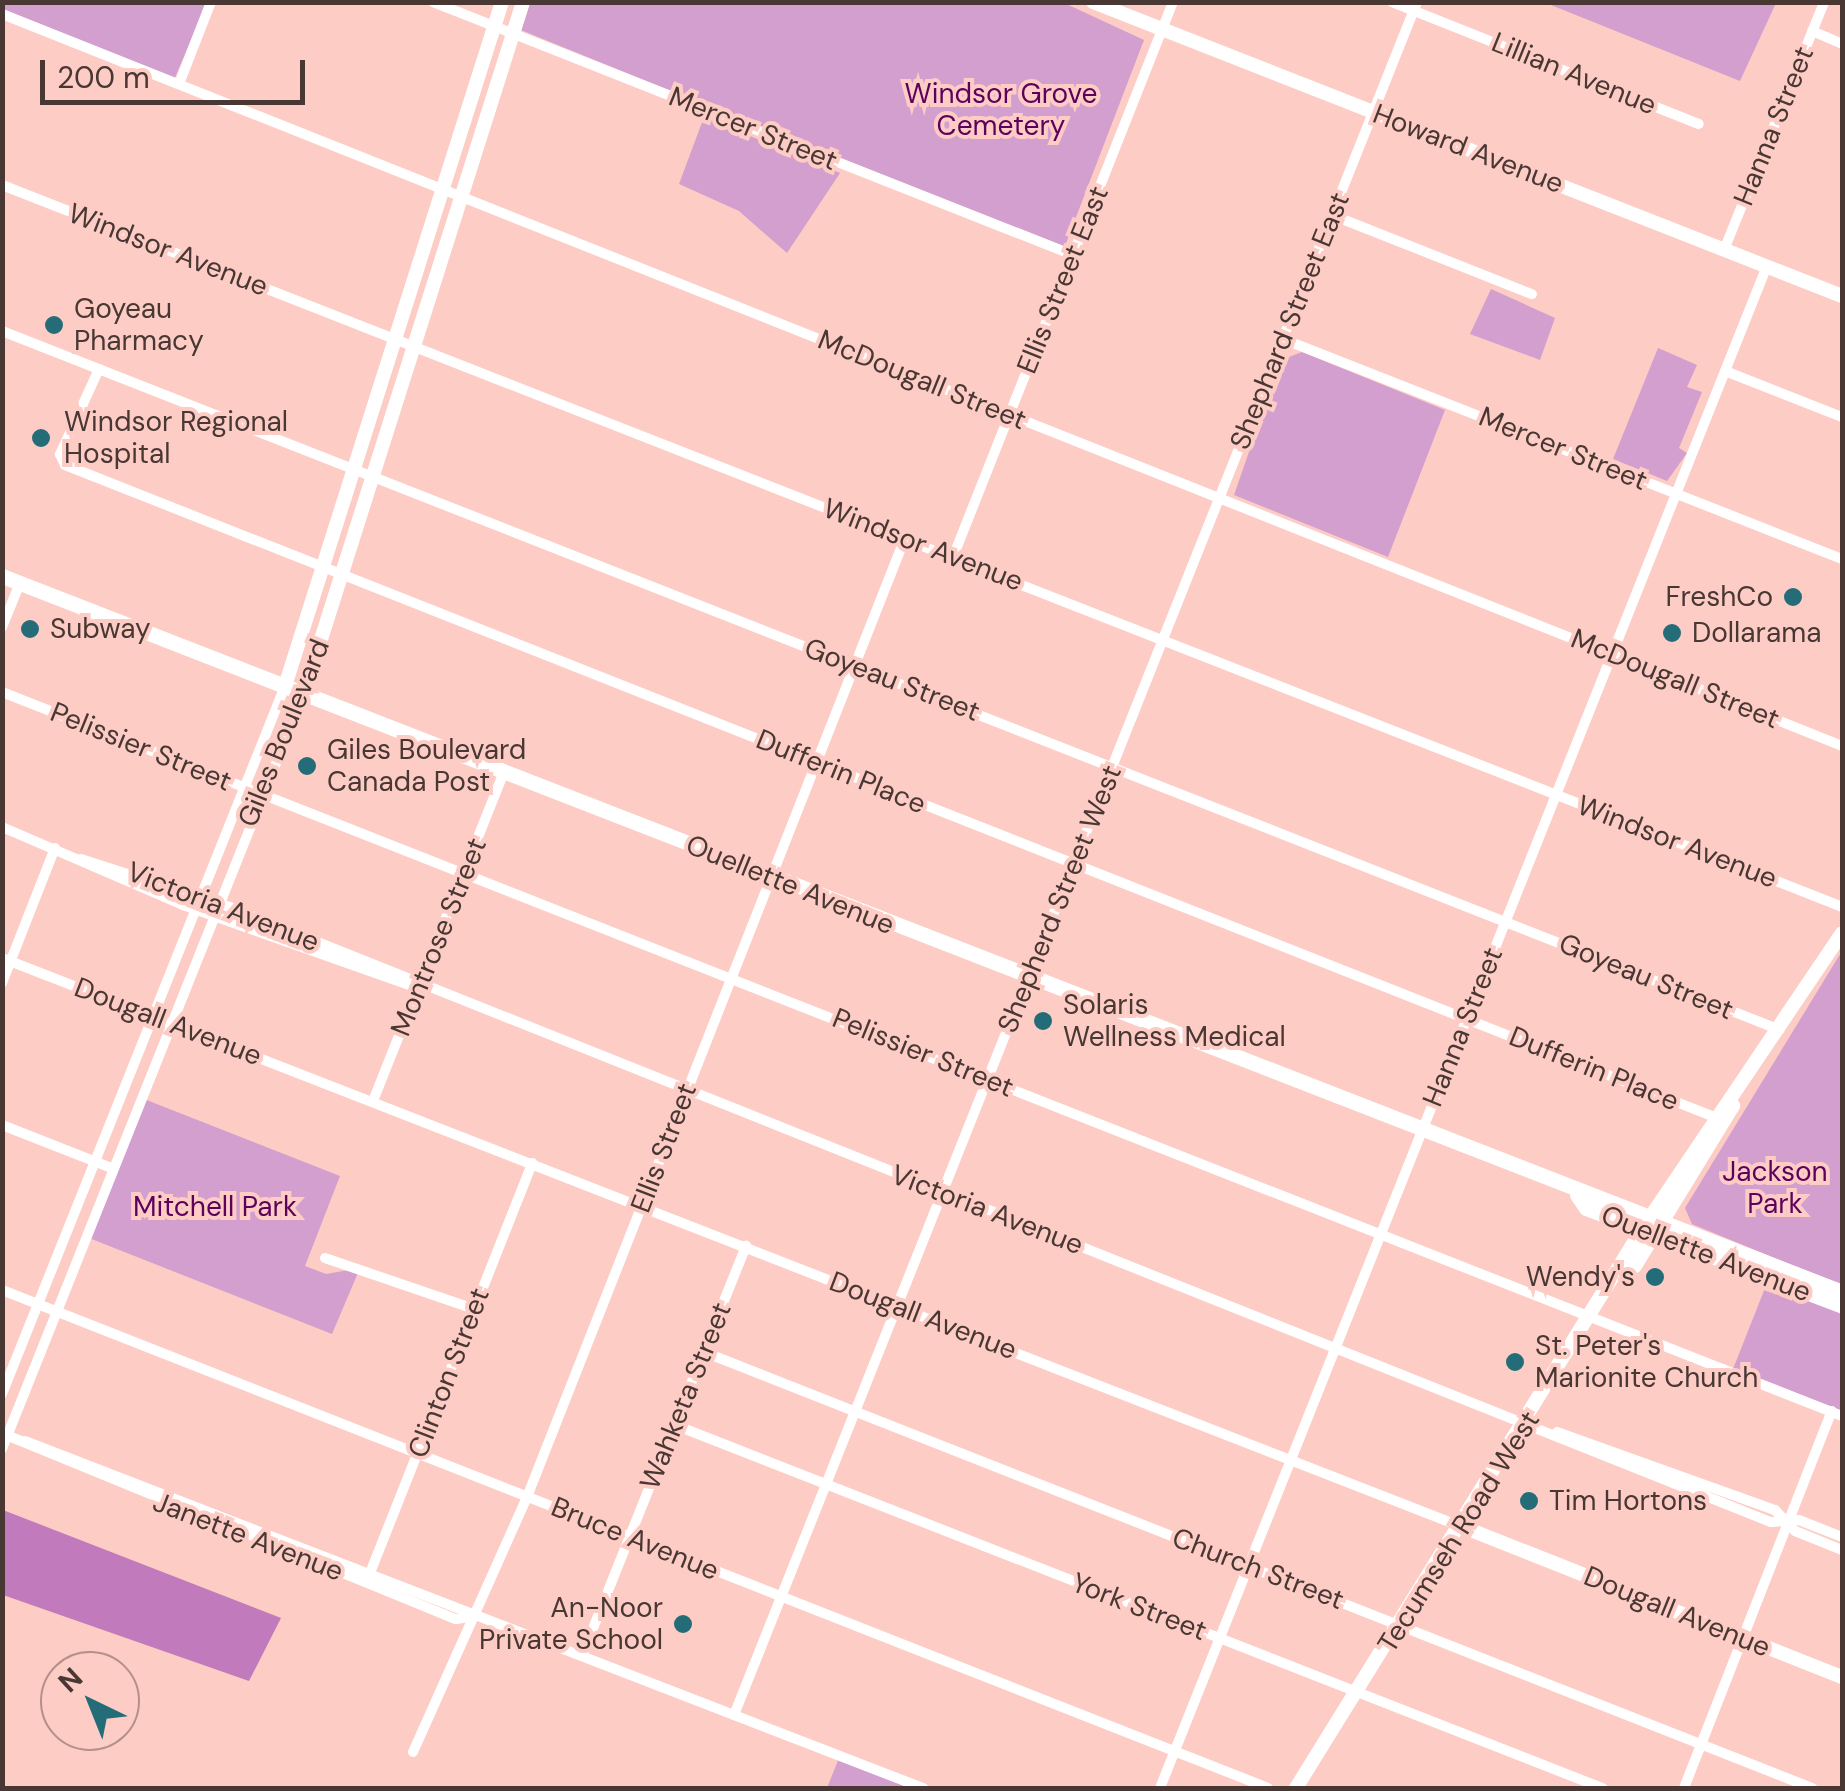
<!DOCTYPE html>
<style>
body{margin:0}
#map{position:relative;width:1845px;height:1791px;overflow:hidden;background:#fcccc5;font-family:"DM Sans",sans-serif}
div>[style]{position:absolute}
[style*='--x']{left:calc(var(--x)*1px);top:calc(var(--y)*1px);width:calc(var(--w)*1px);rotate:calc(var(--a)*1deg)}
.green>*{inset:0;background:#d29fce}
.forest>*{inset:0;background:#c17bbc}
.street>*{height:10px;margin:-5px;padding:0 5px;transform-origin:5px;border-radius:5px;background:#fff}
.secondary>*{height:14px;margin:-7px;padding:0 7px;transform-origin:7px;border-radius:7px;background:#fff}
.primary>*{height:15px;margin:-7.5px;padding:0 7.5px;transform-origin:7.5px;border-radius:7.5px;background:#fff}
.dots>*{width:28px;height:28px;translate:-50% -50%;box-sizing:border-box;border:5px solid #fcccc5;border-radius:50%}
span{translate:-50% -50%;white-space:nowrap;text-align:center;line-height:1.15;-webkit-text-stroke:8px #fcccc5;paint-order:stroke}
.street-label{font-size:28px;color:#493734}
.park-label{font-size:28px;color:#5d025c}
.poi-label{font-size:28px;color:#493734}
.left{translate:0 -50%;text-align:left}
.right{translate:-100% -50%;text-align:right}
.frame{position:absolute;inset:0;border:5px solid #493734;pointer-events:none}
.north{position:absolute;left:40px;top:1651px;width:100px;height:100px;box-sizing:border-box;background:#fcccc5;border:2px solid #b4908b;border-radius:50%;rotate:317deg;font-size:28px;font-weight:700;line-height:40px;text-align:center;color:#493734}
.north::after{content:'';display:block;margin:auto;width:35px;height:45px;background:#246d78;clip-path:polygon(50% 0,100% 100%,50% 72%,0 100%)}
.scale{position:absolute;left:40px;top:60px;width:265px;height:45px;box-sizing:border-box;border:5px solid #493734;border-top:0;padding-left:12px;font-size:30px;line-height:35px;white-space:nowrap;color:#493734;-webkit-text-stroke:8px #fcccc5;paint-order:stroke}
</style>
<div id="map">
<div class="green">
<i style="clip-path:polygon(1062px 2px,1144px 40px,1063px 251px,521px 30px,530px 3px)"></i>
<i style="clip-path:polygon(2px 3px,207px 3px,173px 82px,3px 14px)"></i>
<i style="clip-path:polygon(1546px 3px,1776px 3px,1740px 81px)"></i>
<i style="clip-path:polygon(704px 117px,840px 173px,787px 253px,739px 211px,679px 184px)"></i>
<i style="clip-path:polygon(1491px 289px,1555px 318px,1540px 360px,1470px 334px)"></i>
<i style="clip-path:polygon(1658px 348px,1697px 365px,1687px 387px,1702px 392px,1679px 448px,1687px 453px,1667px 481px,1613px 459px)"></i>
<i style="clip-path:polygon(1302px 352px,1445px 410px,1388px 557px,1234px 495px,1281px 360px)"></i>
<i style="clip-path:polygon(1842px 951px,1842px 1286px,1692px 1224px,1685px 1208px)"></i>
<i style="clip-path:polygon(144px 1099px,340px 1176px,305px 1266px,326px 1274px,360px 1268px,332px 1334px,89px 1238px)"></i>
<i style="clip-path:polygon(1767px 1283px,1842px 1312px,1842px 1411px,1733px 1369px)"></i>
<i style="clip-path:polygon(839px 1758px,915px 1788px,827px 1788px)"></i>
</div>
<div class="forest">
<i style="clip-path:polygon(3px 1510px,281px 1618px,249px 1681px,3px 1595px)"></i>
</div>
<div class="street">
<i style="--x:433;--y:2;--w:688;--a:21.57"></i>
<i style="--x:1392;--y:2;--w:330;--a:21.7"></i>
<i style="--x:2;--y:14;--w:1980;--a:21.69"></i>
<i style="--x:1812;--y:31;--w:33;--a:23"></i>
<i style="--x:179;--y:84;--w:88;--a:-68.7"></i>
<i style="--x:2;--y:185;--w:1977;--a:21.42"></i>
<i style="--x:1332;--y:215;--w:215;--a:21.6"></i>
<i style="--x:1724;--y:250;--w:267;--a:-68"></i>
<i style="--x:2;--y:331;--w:1910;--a:21.46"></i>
<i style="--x:1283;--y:339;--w:601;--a:21.48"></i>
<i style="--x:99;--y:369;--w:94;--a:114.6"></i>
<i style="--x:60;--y:454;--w:12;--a:66"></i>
<i style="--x:65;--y:465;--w:1776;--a:21.57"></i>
<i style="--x:1725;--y:371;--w:126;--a:21.5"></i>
<i style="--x:953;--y:557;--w:597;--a:-68.38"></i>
<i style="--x:2;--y:627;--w:48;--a:-67.8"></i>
<i style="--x:2;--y:692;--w:1977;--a:21.48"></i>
<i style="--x:2;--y:827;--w:197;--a:23.3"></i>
<i style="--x:183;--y:905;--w:243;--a:19.5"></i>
<i style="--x:81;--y:859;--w:157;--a:17.9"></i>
<i style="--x:230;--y:907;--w:1659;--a:21.76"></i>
<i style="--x:1771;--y:1522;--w:28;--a:-4"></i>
<i style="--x:1799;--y:1520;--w:46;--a:21.6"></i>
<i style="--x:2;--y:958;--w:1567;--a:21.29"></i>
<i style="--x:2;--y:983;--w:145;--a:-68.6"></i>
<i style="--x:373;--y:1101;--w:354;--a:-68.3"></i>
<i style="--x:2;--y:1125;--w:118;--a:21.4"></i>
<i style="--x:325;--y:1258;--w:157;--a:18.9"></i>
<i style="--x:2;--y:1290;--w:1360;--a:21.47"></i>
<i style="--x:704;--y:1352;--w:1191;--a:21.48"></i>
<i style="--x:2;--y:1394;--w:762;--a:-68.21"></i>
<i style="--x:675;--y:1425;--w:996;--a:21.38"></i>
<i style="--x:1557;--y:1432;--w:232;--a:19.7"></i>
<i style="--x:1775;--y:1510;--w:29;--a:46"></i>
<i style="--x:1795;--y:1531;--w:51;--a:22"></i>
<i style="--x:4;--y:1434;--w:488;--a:22.3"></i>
<i style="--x:456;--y:1619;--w:21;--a:-8"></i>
<i style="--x:25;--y:1441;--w:963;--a:21.13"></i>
<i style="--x:2;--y:1449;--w:814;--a:-68.22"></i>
<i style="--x:370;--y:1573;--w:441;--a:-68.4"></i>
<i style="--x:582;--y:1656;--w:442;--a:-68.2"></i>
<i style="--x:734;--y:1715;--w:1844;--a:-68.26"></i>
<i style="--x:413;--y:1752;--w:279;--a:-65.9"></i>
<i style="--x:527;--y:1497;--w:1031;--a:-68.49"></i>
<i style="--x:1160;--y:1788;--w:1639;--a:-68.26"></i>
<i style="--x:1684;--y:1788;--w:405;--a:-68.6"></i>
</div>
<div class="secondary">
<i style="--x:1093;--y:2;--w:805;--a:21.43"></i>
<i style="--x:285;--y:686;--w:718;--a:-72.4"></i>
<i style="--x:304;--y:693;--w:725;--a:-72.41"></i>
<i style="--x:1620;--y:1275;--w:17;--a:-31"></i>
<i style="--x:1635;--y:1266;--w:188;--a:-58.5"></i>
<i style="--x:1463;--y:1527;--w:408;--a:21.6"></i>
<i style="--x:1296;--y:1788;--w:655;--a:-58.23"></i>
<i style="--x:1641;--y:1231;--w:359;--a:-56"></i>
</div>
<div class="primary">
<i style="--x:2;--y:576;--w:1974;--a:21.26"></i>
<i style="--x:1577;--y:1195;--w:16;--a:55"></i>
<i style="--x:1586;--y:1208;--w:274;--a:20.9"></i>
</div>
<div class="dots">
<i style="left:54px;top:325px;background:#246d78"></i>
<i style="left:41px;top:438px;background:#246d78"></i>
<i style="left:1793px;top:597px;background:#246d78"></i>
<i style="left:30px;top:629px;background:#246d78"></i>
<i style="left:1672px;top:633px;background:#246d78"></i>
<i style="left:307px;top:766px;background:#246d78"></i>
<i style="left:1043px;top:1021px;background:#246d78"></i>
<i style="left:1655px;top:1277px;background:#246d78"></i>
<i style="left:1515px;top:1362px;background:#246d78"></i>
<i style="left:1529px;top:1501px;background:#246d78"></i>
<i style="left:683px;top:1624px;background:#246d78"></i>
</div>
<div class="street-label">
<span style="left:1574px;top:74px;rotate:22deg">Lillian Avenue</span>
<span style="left:1774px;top:126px;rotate:-68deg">Hanna Street</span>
<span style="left:753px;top:129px;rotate:22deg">Mercer Street</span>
<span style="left:1468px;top:149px;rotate:21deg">Howard Avenue</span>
<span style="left:168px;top:250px;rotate:21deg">Windsor Avenue</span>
<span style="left:1063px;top:280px;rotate:-68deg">Ellis Street East</span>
<span style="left:1290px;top:321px;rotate:-68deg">Shephard Street East</span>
<span style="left:922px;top:380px;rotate:22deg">McDougall Street</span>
<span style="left:1563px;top:449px;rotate:22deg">Mercer Street</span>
<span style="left:923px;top:545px;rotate:21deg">Windsor Avenue</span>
<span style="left:1675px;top:679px;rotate:22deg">McDougall Street</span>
<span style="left:892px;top:680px;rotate:21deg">Goyeau Street</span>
<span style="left:284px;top:733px;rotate:-68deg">Giles Boulevard</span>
<span style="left:141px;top:747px;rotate:22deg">Pelissier Street</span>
<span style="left:841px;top:772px;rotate:22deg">Dufferin Place</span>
<span style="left:1677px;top:842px;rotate:21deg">Windsor Avenue</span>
<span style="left:790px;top:885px;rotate:22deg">Ouellette Avenue</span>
<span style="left:1060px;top:899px;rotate:-68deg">Shepherd Street West</span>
<span style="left:223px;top:907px;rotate:21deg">Victoria Avenue</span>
<span style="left:439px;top:937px;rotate:-68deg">Montrose Street</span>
<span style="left:1646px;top:977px;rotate:22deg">Goyeau Street</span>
<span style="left:168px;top:1022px;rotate:21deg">Dougall Avenue</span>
<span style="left:1463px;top:1027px;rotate:-68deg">Hanna Street</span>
<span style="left:923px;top:1053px;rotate:22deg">Pelissier Street</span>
<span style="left:1594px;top:1069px;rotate:22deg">Dufferin Place</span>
<span style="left:664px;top:1148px;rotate:-69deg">Ellis Street</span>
<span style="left:987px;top:1210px;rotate:21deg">Victoria Avenue</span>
<span style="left:1706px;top:1254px;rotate:21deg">Ouellette Avenue</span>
<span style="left:923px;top:1316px;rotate:21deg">Dougall Avenue</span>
<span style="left:449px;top:1373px;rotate:-69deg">Clinton Street</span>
<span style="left:686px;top:1396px;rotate:-68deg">Wahketa Street</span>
<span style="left:1459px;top:1532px;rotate:-58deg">Tecumseh Road West</span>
<span style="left:248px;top:1537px;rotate:21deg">Janette Avenue</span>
<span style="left:635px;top:1539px;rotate:22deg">Bruce Avenue</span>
<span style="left:1258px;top:1569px;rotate:21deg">Church Street</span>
<span style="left:1139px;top:1607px;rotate:21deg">York Street</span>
<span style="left:1677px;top:1612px;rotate:22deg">Dougall Avenue</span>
</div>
<div class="park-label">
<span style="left:1001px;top:110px">Windsor Grove<br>Cemetery</span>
<span style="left:1775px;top:1188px">Jackson<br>Park</span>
<span style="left:215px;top:1207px">Mitchell Park</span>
</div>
<div class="poi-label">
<span class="left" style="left:74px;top:325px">Goyeau<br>Pharmacy</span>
<span class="left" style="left:64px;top:438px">Windsor Regional<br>Hospital</span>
<span class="right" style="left:1773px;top:597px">FreshCo</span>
<span class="left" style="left:50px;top:629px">Subway</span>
<span class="left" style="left:1692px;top:633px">Dollarama</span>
<span class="left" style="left:327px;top:766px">Giles Boulevard<br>Canada Post</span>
<span class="left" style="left:1063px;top:1021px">Solaris<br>Wellness Medical</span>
<span class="right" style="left:1635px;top:1277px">Wendy's</span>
<span class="left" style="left:1535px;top:1362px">St. Peter's<br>Marionite Church</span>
<span class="left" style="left:1549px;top:1501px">Tim Hortons</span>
<span class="right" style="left:663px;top:1624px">An-Noor<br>Private School</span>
</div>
<div class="frame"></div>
<div class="north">N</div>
<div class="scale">200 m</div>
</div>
